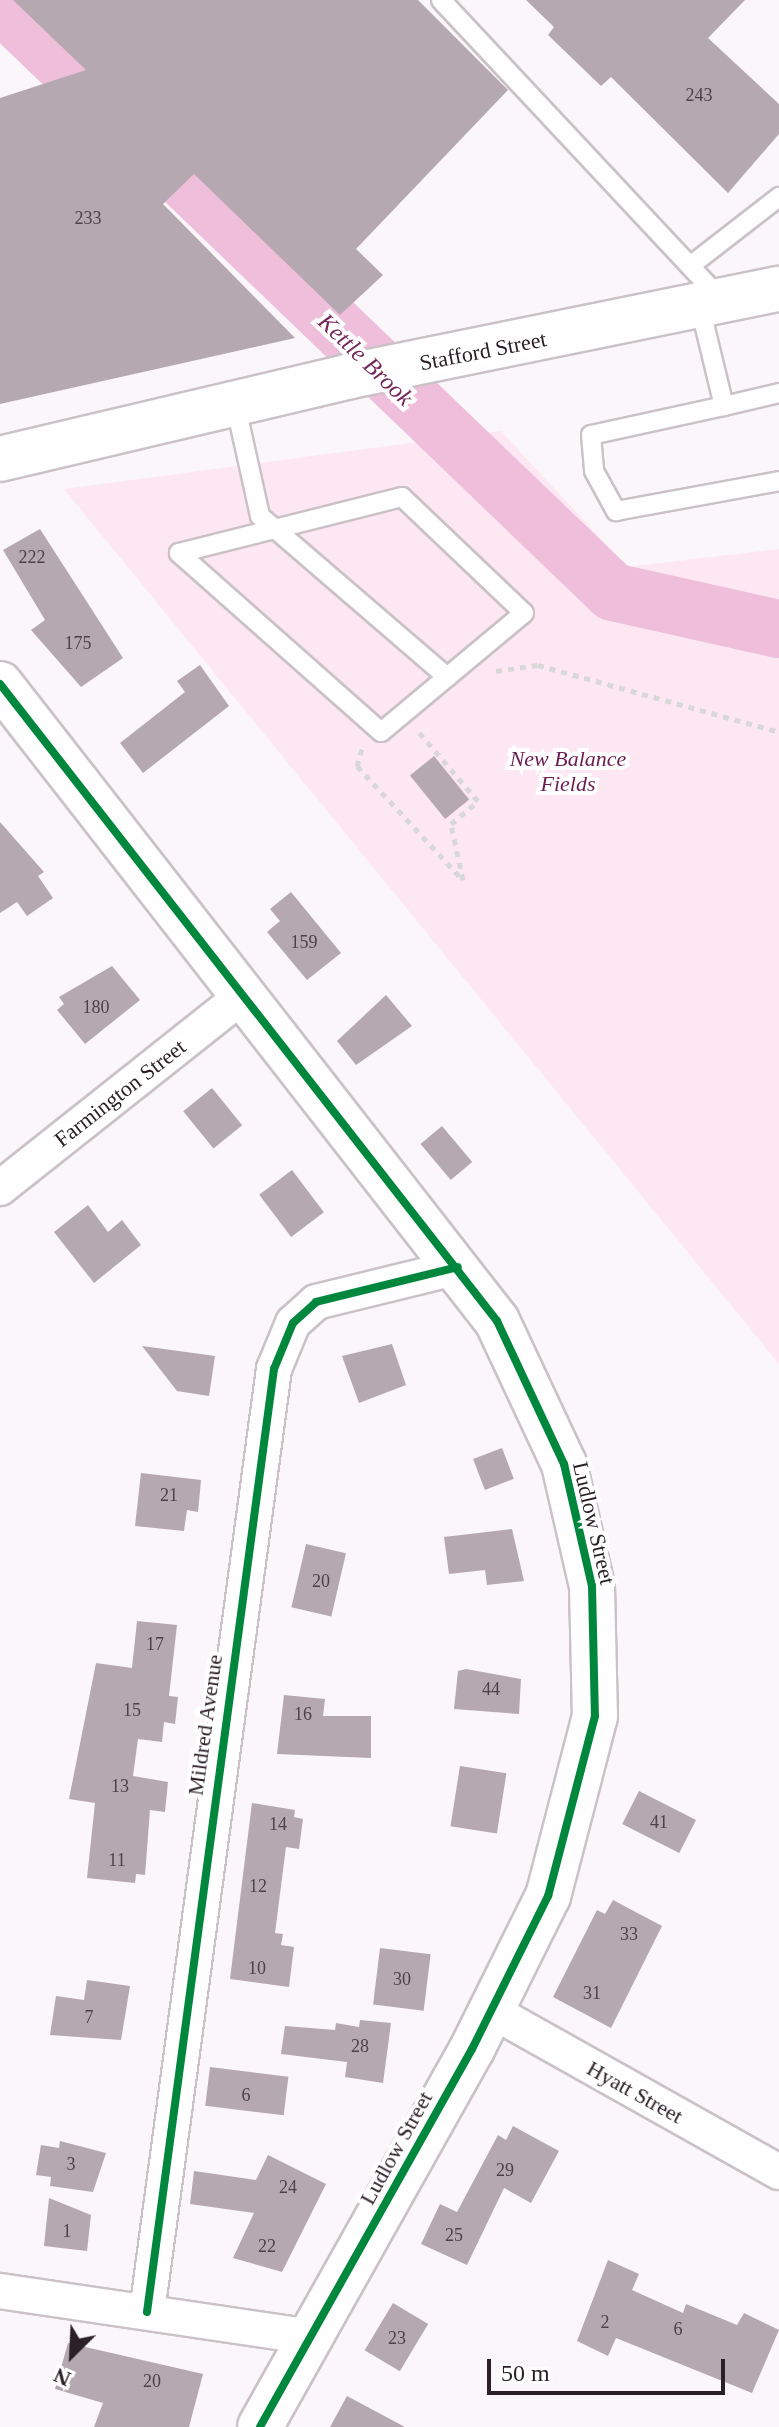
<!DOCTYPE html>
<style>
body{margin:0}
#map{position:relative;width:779px;height:2427px;overflow:hidden;background:#fbf6f9;font-family:"Times New Roman",serif}
div>[style]{position:absolute}
[style*='--x']{left:calc(var(--x)*1px);top:calc(var(--y)*1px);width:calc(var(--w)*1px);rotate:calc(var(--a)*1deg)}
.green>*{inset:0;background:#fde7f3}
.river>*{height:58px;margin:-29px;padding:0 29px;transform-origin:29px;border-radius:29px;background:#eebeda}
.building>*{inset:0;background:#b6a8b0;transform-origin:0 0}
.path>*{height:5px;margin-top:-2.5px;transform-origin:0;background:repeating-linear-gradient(90deg,#dad7d9 0 6px,transparent 0 12px)}
.roads{filter:drop-shadow(2px 0 #cac2c6) drop-shadow(-2px 0 #cac2c6) drop-shadow(0 2px #cac2c6) drop-shadow(0 -2px #cac2c6)}
.lane>*{height:18px;margin:-9px;padding:0 9px;transform-origin:9px;border-radius:9px;background:#fefefe}
.street>*{height:34px;margin:-17px;padding:0 17px;transform-origin:17px;border-radius:17px;background:#fefefe}
.secondary>*{height:44px;margin:-22px;padding:0 22px;transform-origin:22px;border-radius:22px;background:#fefefe}
.cycleway>*{height:8px;margin:-4px;padding:0 4px;transform-origin:4px;border-radius:4px;background:#00873e}
span{translate:-50% -50%;white-space:nowrap;text-align:center;line-height:1.15;-webkit-text-stroke:8px #fff;paint-order:stroke}
.number-label{font-size:18px;color:#4e4249}
.number-label span{-webkit-text-stroke-width:0}
.street-label{font-size:22px;color:#2c2027}
.park-label{font-size:22px;color:#6a1e51;font-style:italic}
.water-label{font-size:24px;color:#74285a;font-style:italic}
.north{position:absolute;left:32px;top:2315px;width:80px;height:80px;-webkit-text-stroke:6px #fff;paint-order:stroke;rotate:204deg;font-size:22px;font-weight:700;line-height:32px;text-align:center;color:#2c2027}
.north::after{content:'';display:block;margin:auto;width:28px;height:36px;background:#2c2027;clip-path:polygon(50% 0,100% 100%,50% 72%,0 100%)}
.scale{position:absolute;left:487px;top:2359px;width:238px;height:36px;box-sizing:border-box;border:4px solid #2c2027;border-top:0;padding-left:10px;font-size:24px;line-height:28px;white-space:nowrap;color:#2c2027;-webkit-text-stroke:6px #fff;paint-order:stroke}
</style>
<div id="map">
<div class="green">
<i style="clip-path:polygon(501px 431px,627px 567px,779px 549px,779px 1364px,64px 489px)"></i>
</div>
<div class="river">
<i style="--x:0;--y:3;--w:850;--a:43.86"></i>
<i style="--x:613;--y:592;--w:170;--a:12.6"></i>
</div>
<div class="building">
<i style="clip-path:polygon(13px 0,418px 0,508px 90px,356px 249px,383px 275px,340px 315px,194px 174px,163px 204px,295px 338px,0 404px,0 98px,86px 70px)"></i>
<i style="clip-path:polygon(526px 0,745px 0,708px 38px,779px 104px,779px 134px,728px 193px,611px 77px,601px 86px,548px 35px,554px 27px)"></i>
<i style="clip-path:polygon(40px 529px,123px 658px,81px 687px,31px 630px,45px 620px,3px 550px)"></i>
<i style="clip-path:polygon(200px 665px,229px 706px,143px 773px,120px 743px,185px 692px,177px 681px)"></i>
<i style="left:434px;top:756px;width:56px;height:31px;rotate:51deg"></i>
<i style="clip-path:polygon(0 822px,44px 872px,38px 876px,53px 898px,27px 916px,17px 902px,0 913px)"></i>
<i style="clip-path:polygon(291px 892px,341px 953px,307px 980px,267px 932px,280px 921px,270px 909px)"></i>
<i style="clip-path:polygon(112px 966px,140px 1000px,85px 1044px,57px 1010px,64px 1004px,59px 997px)"></i>
<i style="clip-path:polygon(386px 995px,412px 1026px,356px 1065px,337px 1041px)"></i>
<i style="left:212px;top:1088px;width:48px;height:37px;rotate:51deg"></i>
<i style="left:442px;top:1126px;width:47px;height:28px;rotate:50deg"></i>
<i style="left:292px;top:1170px;width:53px;height:41px;rotate:53deg"></i>
<i style="clip-path:polygon(88px 1205px,108px 1232px,122px 1220px,141px 1245px,94px 1283px,54px 1232px)"></i>
<i style="clip-path:polygon(392px 1344px,406px 1385px,359px 1403px,342px 1356px)"></i>
<i style="clip-path:polygon(142px 1346px,215px 1356px,209px 1396px,177px 1391px)"></i>
<i style="left:502px;top:1448px;width:33px;height:31px;rotate:69deg"></i>
<i style="clip-path:polygon(141px 1473px,201px 1480px,198px 1512px,187px 1510px,184px 1531px,135px 1526px)"></i>
<i style="clip-path:polygon(512px 1529px,524px 1581px,487px 1585px,485px 1570px,449px 1574px,444px 1537px)"></i>
<i style="left:306px;top:1544px;width:41px;height:65px;rotate:13deg"></i>
<i style="clip-path:polygon(137px 1621px,177px 1625px,169px 1696px,178px 1697px,175px 1724px,164px 1722px,162px 1742px,138px 1739px,133px 1776px,168px 1782px,165px 1812px,150px 1810px,145px 1875px,136px 1874px,135px 1883px,87px 1878px,95px 1803px,69px 1799px,96px 1663px,132px 1668px)"></i>
<i style="clip-path:polygon(466px 1669px,521px 1679px,519px 1714px,454px 1709px,458px 1671px)"></i>
<i style="clip-path:polygon(284px 1695px,325px 1699px,323px 1716px,371px 1716px,371px 1758px,277px 1754px)"></i>
<i style="left:460px;top:1766px;width:47px;height:61px;rotate:9deg"></i>
<i style="left:639px;top:1791px;width:64px;height:37px;rotate:27deg"></i>
<i style="clip-path:polygon(252px 1803px,295px 1810px,294px 1817px,303px 1819px,299px 1849px,286px 1847px,275px 1933px,283px 1934px,281px 1945px,294px 1947px,289px 1987px,230px 1979px)"></i>
<i style="clip-path:polygon(613px 1900px,662px 1926px,611px 2028px,553px 1997px,597px 1910px,605px 1914px)"></i>
<i style="left:380px;top:1948px;width:51px;height:57px;rotate:7deg"></i>
<i style="clip-path:polygon(87px 1980px,130px 1986px,121px 2040px,50px 2035px,56px 1996px,84px 2000px)"></i>
<i style="clip-path:polygon(360px 2020px,391px 2023px,383px 2083px,345px 2077px,347px 2062px,281px 2054px,285px 2026px,335px 2030px,336px 2023px,359px 2027px)"></i>
<i style="left:210px;top:2067px;width:79px;height:39px;rotate:7deg"></i>
<i style="clip-path:polygon(513px 2126px,559px 2151px,531px 2203px,504px 2188px,467px 2265px,421px 2244px,440px 2204px,457px 2212px,498px 2135px,506px 2140px)"></i>
<i style="clip-path:polygon(60px 2141px,106px 2153px,93px 2192px,50px 2186px,51px 2177px,36px 2175px,41px 2145px,59px 2148px)"></i>
<i style="clip-path:polygon(268px 2155px,326px 2184px,282px 2272px,233px 2258px,254px 2213px,190px 2204px,194px 2171px,256px 2180px)"></i>
<i style="clip-path:polygon(49px 2198px,91px 2215px,87px 2251px,44px 2246px)"></i>
<i style="clip-path:polygon(608px 2260px,639px 2274px,632px 2290px,683px 2313px,686px 2304px,737px 2325px,744px 2313px,779px 2330px,752px 2393px,616px 2338px,608px 2356px,577px 2341px)"></i>
<i style="left:393px;top:2303px;width:41px;height:55px;rotate:31deg"></i>
<i style="clip-path:polygon(68px 2343px,203px 2374px,189px 2427px,94px 2427px,103px 2403px,55px 2389px)"></i>
<i style="clip-path:polygon(347px 2396px,405px 2427px,330px 2427px)"></i>
</div>
<div class="path">
<i style="--x:496;--y:671;--w:42;--a:-8.1"></i>
<i style="--x:538;--y:665;--w:250;--a:15.5"></i>
<i style="--x:362;--y:749;--w:18;--a:106"></i>
<i style="--x:357;--y:766;--w:156;--a:47.1"></i>
<i style="--x:463;--y:880;--w:57;--a:-102.1"></i>
<i style="--x:451;--y:824;--w:35;--a:-40"></i>
<i style="--x:478;--y:801;--w:94;--a:-130.7"></i>
</div>
<div class="roads">
<div class="lane">
<i style="--x:441;--y:0;--w:411;--a:46.9"></i>
<i style="--x:690;--y:266;--w:113;--a:-37.8"></i>
<i style="--x:700;--y:307;--w:102;--a:76.4"></i>
<i style="--x:724;--y:406;--w:57;--a:-13.3"></i>
<i style="--x:235;--y:403;--w:116;--a:77.5"></i>
<i style="--x:260;--y:516;--w:247;--a:40.7"></i>
<i style="--x:724;--y:406;--w:136;--a:167.7"></i>
<i style="--x:591;--y:435;--w:36;--a:85"></i>
<i style="--x:594;--y:471;--w:46;--a:61.2"></i>
<i style="--x:616;--y:511;--w:166;--a:-10.4"></i>
<i style="--x:402;--y:497;--w:168;--a:43.6"></i>
<i style="--x:524;--y:613;--w:186;--a:140.2"></i>
<i style="--x:381;--y:732;--w:270;--a:-138.5"></i>
<i style="--x:179;--y:553;--w:230;--a:-14.1"></i>
</div>
<div class="street">
<i style="--x:0;--y:1188;--w:306;--a:-38.4"></i>
<i style="--x:492;--y:2011;--w:329;--a:29.3"></i>
<i style="--x:0;--y:2291;--w:314;--a:8.4"></i>
<i style="--x:147;--y:2312;--w:952;--a:-82.33"></i>
<i style="--x:274;--y:1369;--w:50;--a:-67.6"></i>
<i style="--x:293;--y:1323;--w:31;--a:-42"></i>
<i style="--x:316;--y:1302;--w:146;--a:-13.8"></i>
</div>
<div class="secondary">
<i style="--x:0;--y:459;--w:360;--a:-13.3"></i>
<i style="--x:350;--y:376;--w:438;--a:-11.5"></i>
<i style="--x:0;--y:684;--w:808;--a:52.04"></i>
<i style="--x:497;--y:1321;--w:158;--a:64.9"></i>
<i style="--x:564;--y:1464;--w:125;--a:77.1"></i>
<i style="--x:592;--y:1586;--w:130;--a:88.7"></i>
<i style="--x:595;--y:1716;--w:186;--a:104.6"></i>
<i style="--x:548;--y:1896;--w:171;--a:116.4"></i>
<i style="--x:472;--y:2049;--w:433;--a:119.3"></i>
</div>
</div>
<div class="cycleway">
<i style="--x:0;--y:684;--w:808;--a:52.04"></i>
<i style="--x:497;--y:1321;--w:158;--a:64.9"></i>
<i style="--x:564;--y:1464;--w:125;--a:77.1"></i>
<i style="--x:592;--y:1586;--w:130;--a:88.7"></i>
<i style="--x:595;--y:1716;--w:186;--a:104.6"></i>
<i style="--x:548;--y:1896;--w:171;--a:116.4"></i>
<i style="--x:472;--y:2049;--w:433;--a:119.3"></i>
<i style="--x:147;--y:2312;--w:952;--a:-82.33"></i>
<i style="--x:274;--y:1369;--w:50;--a:-67.6"></i>
<i style="--x:293;--y:1323;--w:31;--a:-42"></i>
<i style="--x:316;--y:1302;--w:146;--a:-13.8"></i>
</div>
<div class="number-label">
<span style="left:699px;top:95px">243</span>
<span style="left:88px;top:218px">233</span>
<span style="left:32px;top:557px">222</span>
<span style="left:78px;top:643px">175</span>
<span style="left:304px;top:942px">159</span>
<span style="left:96px;top:1007px">180</span>
<span style="left:169px;top:1495px">21</span>
<span style="left:321px;top:1581px">20</span>
<span style="left:155px;top:1644px">17</span>
<span style="left:491px;top:1689px">44</span>
<span style="left:132px;top:1710px">15</span>
<span style="left:303px;top:1714px">16</span>
<span style="left:120px;top:1786px">13</span>
<span style="left:659px;top:1822px">41</span>
<span style="left:278px;top:1824px">14</span>
<span style="left:117px;top:1860px">11</span>
<span style="left:258px;top:1886px">12</span>
<span style="left:629px;top:1934px">33</span>
<span style="left:257px;top:1968px">10</span>
<span style="left:402px;top:1979px">30</span>
<span style="left:592px;top:1993px">31</span>
<span style="left:89px;top:2017px">7</span>
<span style="left:360px;top:2046px">28</span>
<span style="left:246px;top:2095px">6</span>
<span style="left:71px;top:2164px">3</span>
<span style="left:505px;top:2170px">29</span>
<span style="left:288px;top:2187px">24</span>
<span style="left:67px;top:2231px">1</span>
<span style="left:454px;top:2235px">25</span>
<span style="left:267px;top:2246px">22</span>
<span style="left:605px;top:2322px">2</span>
<span style="left:678px;top:2329px">6</span>
<span style="left:397px;top:2338px">23</span>
<span style="left:152px;top:2381px">20</span>
</div>
<div class="street-label">
<span style="left:483px;top:351px;rotate:-11deg">Stafford Street</span>
<span style="left:120px;top:1093px;rotate:-38deg">Farmington Street</span>
<span style="left:594px;top:1523px;rotate:77deg">Ludlow Street</span>
<span style="left:205px;top:1725px;rotate:-82deg">Mildred Avenue</span>
<span style="left:635px;top:2092px;rotate:29deg">Hyatt Street</span>
<span style="left:396px;top:2148px;rotate:-61deg">Ludlow Street</span>
</div>
<div class="park-label">
<span style="left:568px;top:771px">New Balance<br>Fields</span>
</div>
<div class="water-label">
<span style="left:365px;top:360px;rotate:44deg">Kettle Brook</span>
</div>
<div class="north">N</div>
<div class="scale">50 m</div>
</div>
